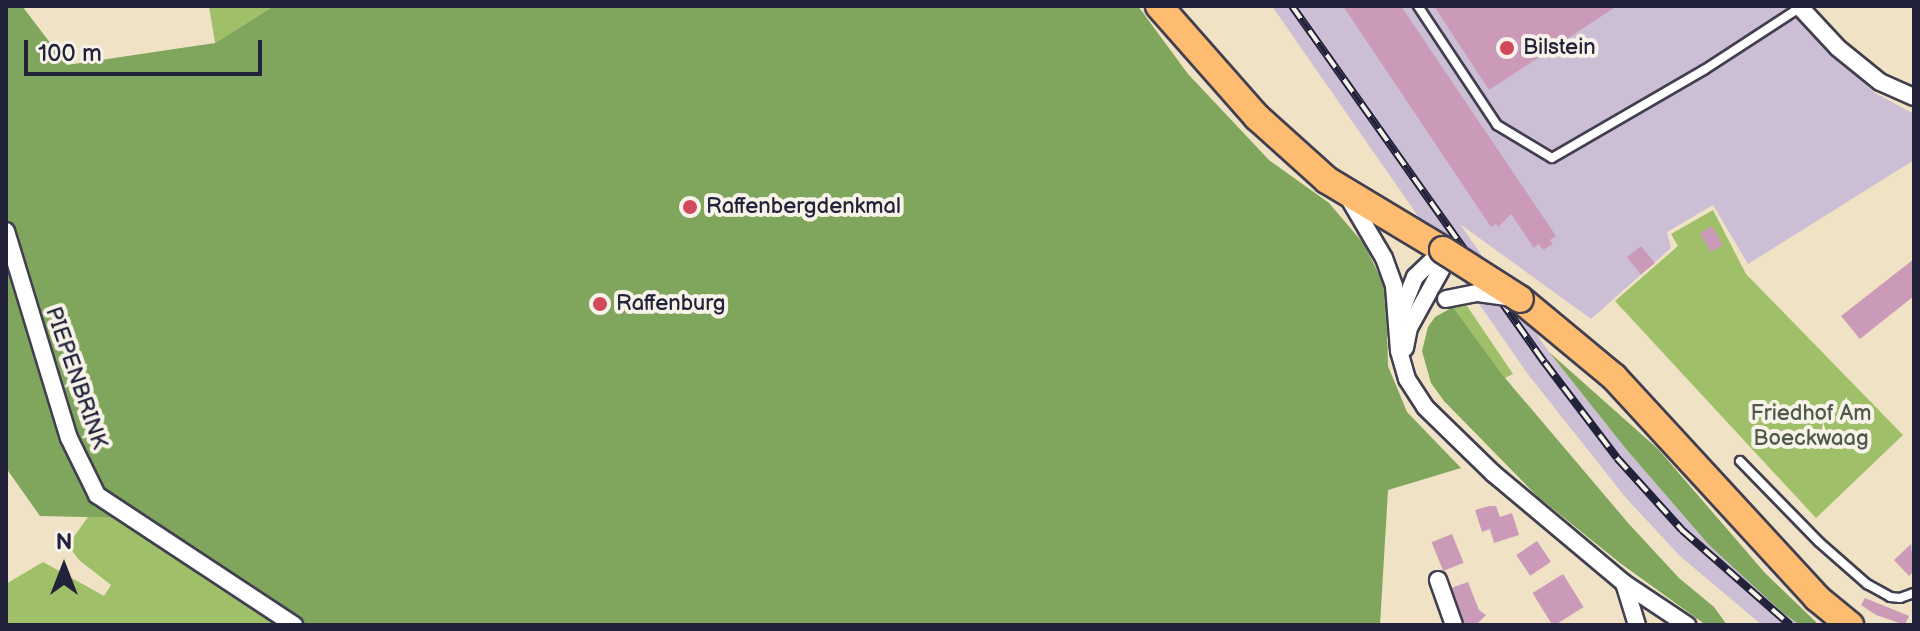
<!DOCTYPE html>
<style>
body{margin:0}
#map{position:relative;width:1920px;height:631px;overflow:hidden;background:#f0e2c5;font-family:"Balsamiq Sans",sans-serif}
div>[style]{position:absolute}
[style*='--x']{left:calc(var(--x)*1px);top:calc(var(--y)*1px);width:calc(var(--w)*1px);rotate:calc(var(--a)*1deg)}
.industrial>*{inset:0;background:#ccbed4}
.green>*{inset:0;background:#9fbf68}
.forest>*{inset:0;background:#7fa65c}
.building>*{inset:0;background:#cc9ab9;transform-origin:0 0}
.roads{filter:drop-shadow(2px 0 #413f50) drop-shadow(-2px 0 #413f50) drop-shadow(0 2px #413f50) drop-shadow(0 -2px #413f50)}
.service>*{height:8px;margin:-4px;padding:0 4px;transform-origin:4px;border-radius:4px;background:#fff}
.minor>*{height:16px;margin:-8px;padding:0 8px;transform-origin:8px;border-radius:8px;background:#fff}
.primary>*{height:26px;margin:-13px;padding:0 13px;transform-origin:13px;border-radius:13px;background:#febc70}
.rail>*{height:8px;margin-top:-4px;transform-origin:0;background:repeating-linear-gradient(90deg,#f7f3e8 0 15px,#22223b 0 30px);box-sizing:border-box;border-block:2px solid #22223b}
.bridges{filter:drop-shadow(2px 0 #413f50) drop-shadow(-2px 0 #413f50) drop-shadow(0 2px #413f50) drop-shadow(0 -2px #413f50)}
.minor-bridge>*{height:16px;margin:-8px;padding:0 8px;transform-origin:8px;border-radius:8px;background:#fff}
.primary-bridge>*{height:26px;margin:-13px;padding:0 13px;transform-origin:13px;border-radius:13px;background:#febc70}
.dots>*{width:22px;height:22px;translate:-50% -50%;box-sizing:border-box;border:4px solid #f7f3e8;border-radius:50%}
span{translate:-50% -50%;white-space:nowrap;text-align:center;line-height:1.15;-webkit-text-stroke:8px #f7f3e8;paint-order:stroke}
.poi-label{font-size:22px;color:#22223b}
.left{translate:0 -50%;text-align:left}
.street-label{font-size:22px;color:#22223b}
.park-label{font-size:22px;color:#4e594b}
.frame{position:absolute;inset:0;border:8px solid #22223b;pointer-events:none}
.north{position:absolute;left:24px;top:527px;width:80px;height:80px;-webkit-text-stroke:6px #f7f3e8;paint-order:stroke;rotate:0deg;font-size:22px;font-weight:700;line-height:32px;text-align:center;color:#22223b}
.north::after{content:'';display:block;margin:auto;width:28px;height:36px;background:#22223b;clip-path:polygon(50% 0,100% 100%,50% 72%,0 100%)}
.scale{position:absolute;left:24px;top:40px;width:238px;height:36px;box-sizing:border-box;border:4px solid #22223b;border-top:0;padding-left:10px;font-size:24px;line-height:28px;white-space:nowrap;color:#22223b;-webkit-text-stroke:6px #f7f3e8;paint-order:stroke}
</style>
<div id="map">
<div class="industrial">
<i style="clip-path:polygon(1272px 6px,1789px 6px,1807px 31px,1875px 93px,1914px 114px,1914px 160px,1748px 264px,1713px 205px,1667px 232px,1671px 248px,1591px 319px,1460px 224px,1549px 352px,1626px 449px,1709px 545px,1800px 625px,1762px 625px,1680px 556px,1626px 498px,1527px 373px)"></i>
</div>
<div class="green">
<i style="clip-path:polygon(209px 6px,274px 6px,215px 43px)"></i>
<i style="clip-path:polygon(1713px 210px,1746px 274px,1903px 435px,1816px 518px,1615px 301px,1678px 246px,1671px 234px)"></i>
<i style="clip-path:polygon(1467px 306px,1513px 374px,1505px 378px,1453px 307px)"></i>
<i style="clip-path:polygon(88px 517px,128px 518px,294px 625px,6px 625px,6px 584px,43px 562px,104px 596px,111px 585px,79px 560px,68px 545px)"></i>
</div>
<div class="forest">
<i style="clip-path:polygon(6px 6px,22px 6px,67px 65px,215px 43px,274px 6px,1138px 6px,1188px 74px,1269px 160px,1329px 203px,1364px 244px,1386px 289px,1388px 366px,1407px 412px,1461px 468px,1388px 490px,1380px 625px,294px 625px,128px 518px,40px 516px,6px 468px)"></i>
<i style="clip-path:polygon(1453px 307px,1505px 378px,1629px 524px,1679px 578px,1714px 607px,1727px 625px,1706px 625px,1620px 563px,1537px 496px,1444px 401px,1431px 383px,1422px 351px,1428px 327px,1435px 317px)"></i>
<i style="clip-path:polygon(1549px 352px,1658px 449px,1765px 573px,1819px 625px,1800px 625px,1783px 613px,1709px 545px,1626px 449px)"></i>
</div>
<div class="building">
<i style="clip-path:polygon(1343px 6px,1401px 6px,1556px 236px,1550px 240px,1553px 244px,1543px 250px,1539px 244px,1534px 248px,1511px 214px,1498px 227px,1496px 224px,1491px 227px)"></i>
<i style="clip-path:polygon(1434px 6px,1617px 6px,1489px 90px)"></i>
<i style="left:1712px;top:226px;width:22px;height:14px;rotate:60deg"></i>
<i style="left:1641px;top:246px;width:22px;height:18px;rotate:51deg"></i>
<i style="clip-path:polygon(1914px 259px,1914px 296px,1860px 339px,1841px 316px)"></i>
<i style="clip-path:polygon(1489px 506px,1496px 506px,1500px 517px,1512px 513px,1519px 535px,1494px 543px,1490px 529px,1482px 532px,1475px 510px)"></i>
<i style="left:1452px;top:534px;width:31px;height:22px;rotate:68deg"></i>
<i style="left:1537px;top:541px;width:25px;height:25px;rotate:56deg"></i>
<i style="clip-path:polygon(1911px 544px,1914px 571px,1909px 576px,1894px 560px)"></i>
<i style="left:1563px;top:574px;width:39px;height:36px;rotate:58deg"></i>
<i style="clip-path:polygon(1468px 582px,1479px 610px,1486px 615px,1476px 625px,1458px 625px,1445px 590px)"></i>
<i style="clip-path:polygon(1865px 598px,1909px 616px,1905px 625px,1876px 615px,1861px 605px)"></i>
</div>
<div class="roads">
<div class="service">
<i style="--x:1418;--y:6;--w:143;--a:56.4"></i>
<i style="--x:1497;--y:125;--w:64;--a:31"></i>
<i style="--x:1552;--y:158;--w:176;--a:-30.1"></i>
<i style="--x:1704;--y:70;--w:113;--a:-33.1"></i>
<i style="--x:1740;--y:461;--w:113;--a:45.7"></i>
<i style="--x:1819;--y:542;--w:64;--a:41.2"></i>
<i style="--x:1867;--y:584;--w:26;--a:29"></i>
<i style="--x:1890;--y:597;--w:10;--a:6"></i>
<i style="--x:1900;--y:598;--w:15;--a:-20"></i>
</div>
<div class="minor">
<i style="--x:1799;--y:6;--w:57;--a:47.1"></i>
<i style="--x:1838;--y:48;--w:54;--a:39"></i>
<i style="--x:1880;--y:82;--w:37;--a:24"></i>
<i style="--x:1348;--y:197;--w:71;--a:59.5"></i>
<i style="--x:1384;--y:258;--w:30;--a:70"></i>
<i style="--x:1394;--y:286;--w:65;--a:85.6"></i>
<i style="--x:1399;--y:351;--w:29;--a:74"></i>
<i style="--x:1407;--y:379;--w:33;--a:57"></i>
<i style="--x:1425;--y:407;--w:96;--a:44.2"></i>
<i style="--x:1494;--y:474;--w:170;--a:40"></i>
<i style="--x:1624;--y:583;--w:76;--a:33.7"></i>
<i style="--x:6;--y:231;--w:216;--a:73.1"></i>
<i style="--x:69;--y:438;--w:64;--a:63.8"></i>
<i style="--x:97;--y:495;--w:236;--a:33.4"></i>
<i style="--x:1400;--y:314;--w:40;--a:-68"></i>
<i style="--x:1415;--y:277;--w:39;--a:-44"></i>
<i style="--x:1405;--y:348;--w:20;--a:-79"></i>
<i style="--x:1409;--y:328;--w:66;--a:-61.1"></i>
<i style="--x:1441;--y:270;--w:20;--a:-84"></i>
<i style="--x:1438;--y:580;--w:48;--a:70.4"></i>
<i style="--x:1624;--y:583;--w:44;--a:72.8"></i>
</div>
<div class="primary">
<i style="--x:1159;--y:6;--w:148;--a:48.6"></i>
<i style="--x:1257;--y:117;--w:94;--a:42"></i>
<i style="--x:1327;--y:180;--w:135;--a:31.1"></i>
<i style="--x:1520;--y:299;--w:122;--a:39.7"></i>
<i style="--x:1614;--y:377;--w:300;--a:47.4"></i>
<i style="--x:1817;--y:598;--w:43;--a:39.3"></i>
</div>
</div>
<div class="rail">
<i style="--x:1292;--y:6;--w:438;--a:54.7"></i>
<i style="--x:1545;--y:363;--w:119;--a:52.8"></i>
<i style="--x:1617;--y:458;--w:97;--a:47.9"></i>
<i style="--x:1682;--y:530;--w:144;--a:41.3"></i>
</div>
<div class="bridges">
<div class="minor-bridge">
<i style="--x:1446;--y:299;--w:33;--a:-11"></i>
<i style="--x:1478;--y:293;--w:29;--a:8"></i>
</div>
<div class="primary-bridge">
<i style="--x:1443;--y:250;--w:91;--a:32.5"></i>
</div>
</div>
<div class="dots">
<i style="left:1507px;top:48px;background:#d1495b"></i>
<i style="left:690px;top:207px;background:#d1495b"></i>
<i style="left:600px;top:304px;background:#d1495b"></i>
</div>
<div class="poi-label">
<span class="left" style="left:1523px;top:48px">Bilstein</span>
<span class="left" style="left:706px;top:207px">Raffenbergdenkmal</span>
<span class="left" style="left:616px;top:304px">Raffenburg</span>
</div>
<div class="street-label">
<span style="left:76px;top:378px;rotate:71deg">PIEPENBRINK</span>
</div>
<div class="park-label">
<span style="left:1811px;top:426px">Friedhof Am<br>Boeckwaag</span>
</div>
<div class="frame"></div>
<div class="north">N</div>
<div class="scale">100 m</div>
</div>
